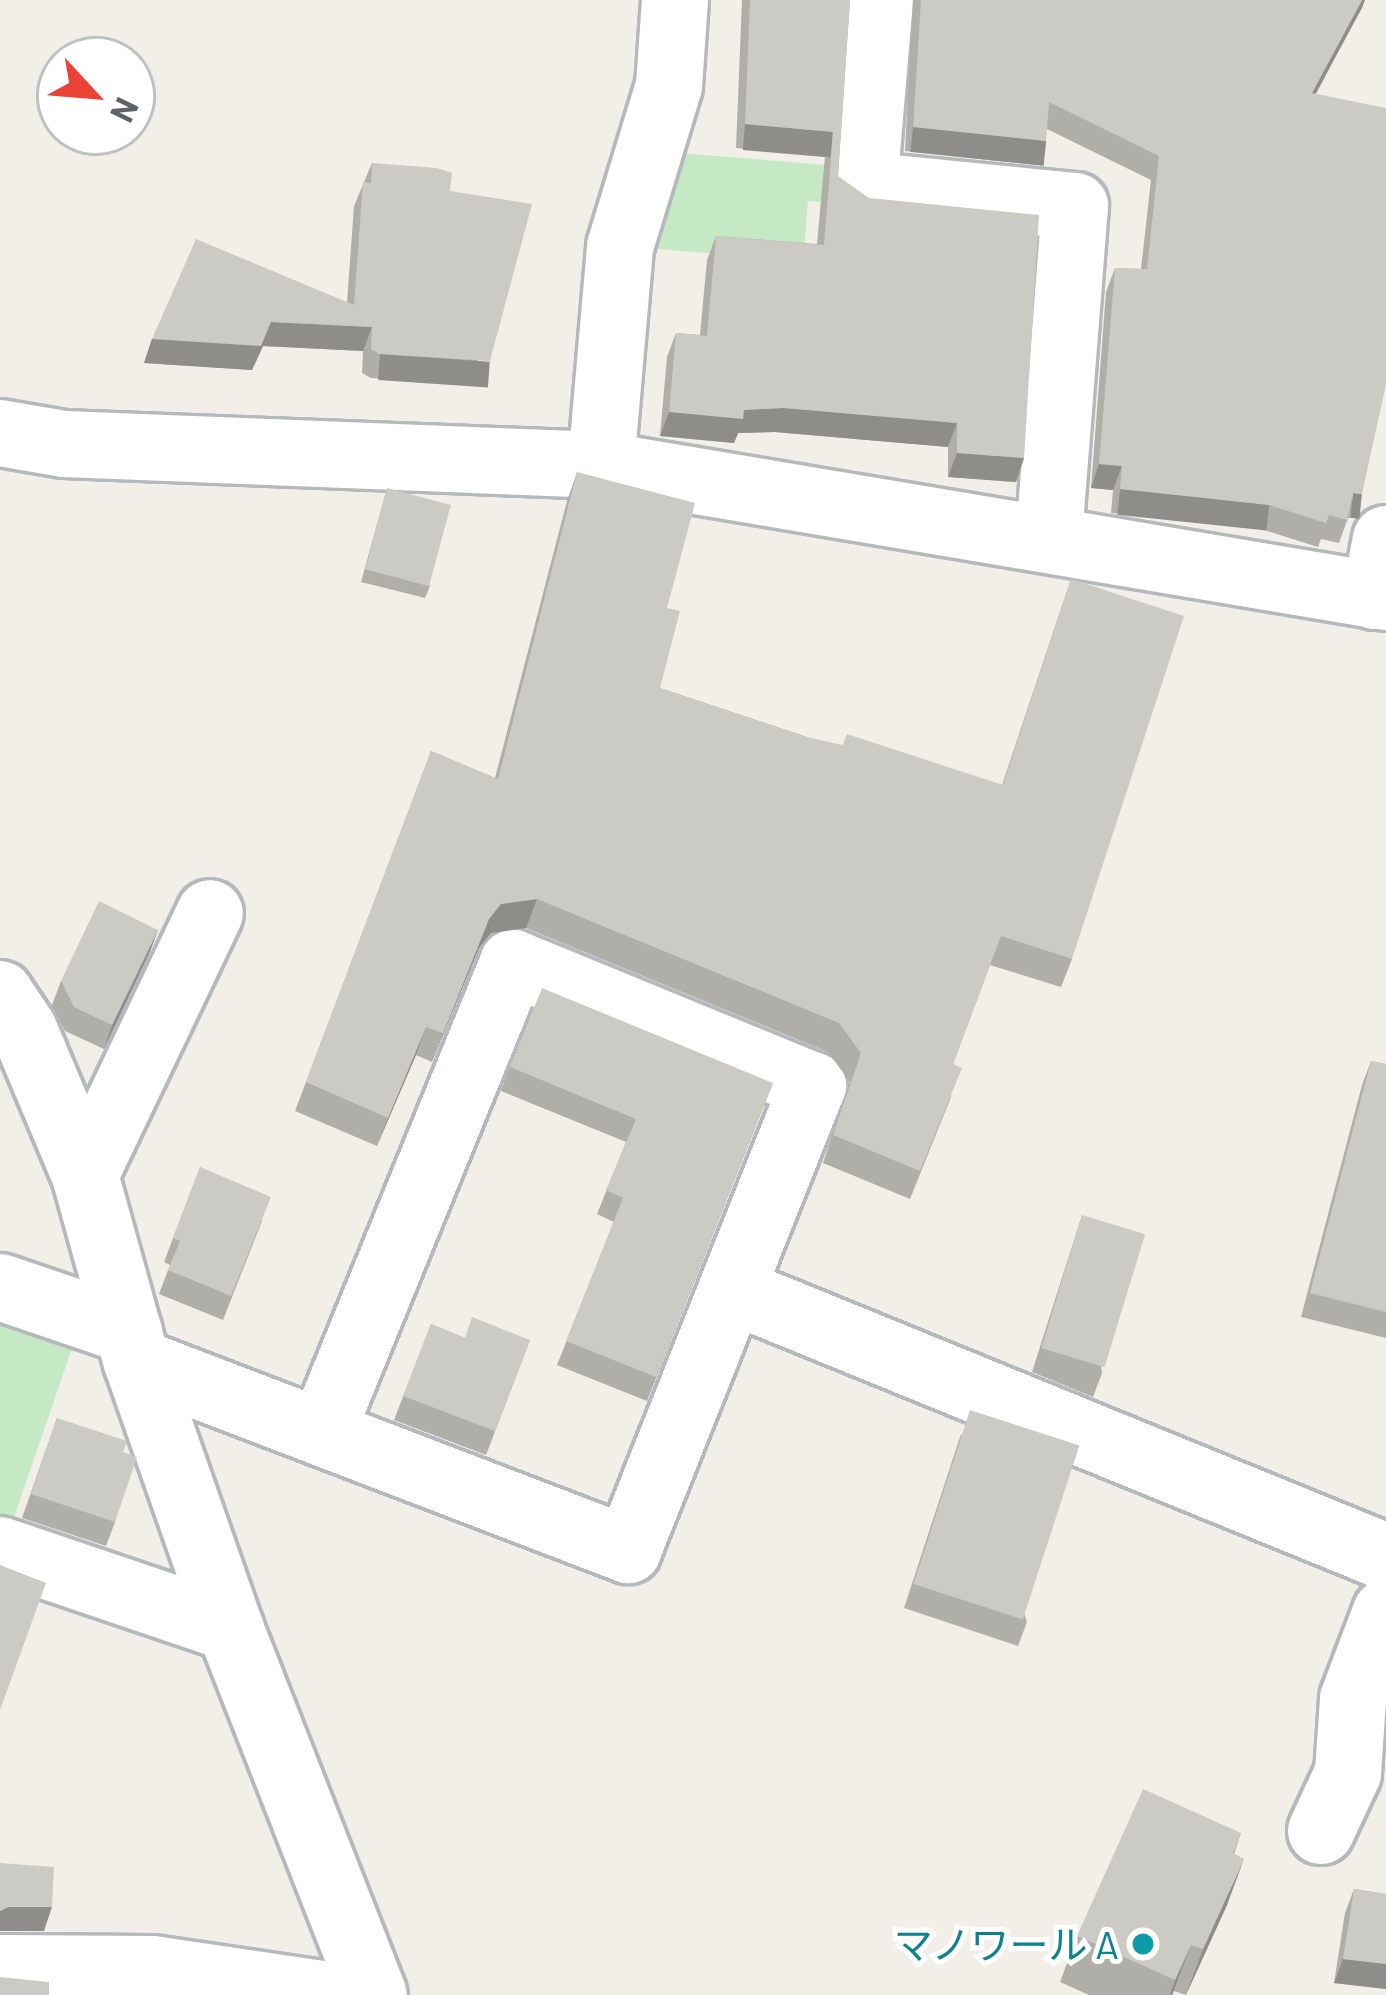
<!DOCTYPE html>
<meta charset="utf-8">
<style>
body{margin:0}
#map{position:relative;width:1386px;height:1995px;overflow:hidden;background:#f1efe8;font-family:Barlow,"Noto Sans JP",sans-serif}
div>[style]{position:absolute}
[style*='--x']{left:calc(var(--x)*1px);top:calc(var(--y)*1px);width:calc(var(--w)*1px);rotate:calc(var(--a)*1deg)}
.green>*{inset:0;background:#c5e8c5}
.roads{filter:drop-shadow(3px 0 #b5b8bc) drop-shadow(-3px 0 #b5b8bc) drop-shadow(0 3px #b5b8bc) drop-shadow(0 -3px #b5b8bc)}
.street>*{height:66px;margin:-33px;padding:0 33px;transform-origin:33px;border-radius:33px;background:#fff}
.wall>*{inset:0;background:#afaea9}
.shaded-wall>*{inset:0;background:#8f8d8a;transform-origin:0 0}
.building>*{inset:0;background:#cccac5;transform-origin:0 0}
.dots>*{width:33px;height:33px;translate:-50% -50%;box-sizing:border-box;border:6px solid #fff;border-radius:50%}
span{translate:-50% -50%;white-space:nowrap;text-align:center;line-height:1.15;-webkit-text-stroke:10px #fff;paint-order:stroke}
.culture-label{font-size:39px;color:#0d838f}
.right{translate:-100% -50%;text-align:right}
.north{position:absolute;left:36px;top:36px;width:120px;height:120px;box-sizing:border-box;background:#fff;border:3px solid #bfc1c3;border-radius:50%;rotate:116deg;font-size:33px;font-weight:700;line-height:48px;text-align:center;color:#5f6368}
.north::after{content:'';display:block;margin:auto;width:42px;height:54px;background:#ea4335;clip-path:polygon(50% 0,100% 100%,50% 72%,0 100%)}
</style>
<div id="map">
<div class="green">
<i style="clip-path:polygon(679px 153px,840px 166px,836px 203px,808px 201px,803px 261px,646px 248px)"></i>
<i style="clip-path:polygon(0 1324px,72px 1348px,10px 1529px,0 1525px)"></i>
</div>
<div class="roads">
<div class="street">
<i style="--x:880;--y:0;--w:186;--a:94.9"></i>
<i style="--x:864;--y:185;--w:212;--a:5.7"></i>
<i style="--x:1075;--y:206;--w:334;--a:94.5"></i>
<i style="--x:0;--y:433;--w:65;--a:9.8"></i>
<i style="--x:64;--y:444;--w:537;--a:2.24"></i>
<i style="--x:601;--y:465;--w:796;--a:9.55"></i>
<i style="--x:601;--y:465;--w:219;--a:-85"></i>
<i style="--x:620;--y:247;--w:168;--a:-73.1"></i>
<i style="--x:669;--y:86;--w:86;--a:-86"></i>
<i style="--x:1375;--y:596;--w:58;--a:-79.1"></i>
<i style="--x:0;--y:994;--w:43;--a:56.3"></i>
<i style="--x:24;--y:1030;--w:157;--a:67.2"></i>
<i style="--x:85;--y:1175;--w:194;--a:74.5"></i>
<i style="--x:137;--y:1362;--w:282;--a:70.7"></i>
<i style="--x:230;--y:1628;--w:394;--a:68.6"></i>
<i style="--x:85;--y:1175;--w:290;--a:-64.5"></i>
<i style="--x:0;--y:1287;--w:136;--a:18.8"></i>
<i style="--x:734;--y:1291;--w:704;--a:22.19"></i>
<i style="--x:137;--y:1362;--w:526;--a:20.95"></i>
<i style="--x:628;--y:1550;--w:500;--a:-68.3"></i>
<i style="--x:813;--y:1086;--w:324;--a:-157.7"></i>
<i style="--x:513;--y:963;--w:503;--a:112.18"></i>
<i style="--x:0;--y:1550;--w:243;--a:18.7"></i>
<i style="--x:1321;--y:1831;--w:64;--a:-65"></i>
<i style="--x:1348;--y:1773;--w:74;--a:-86.1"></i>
<i style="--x:1353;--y:1699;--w:93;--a:-69.2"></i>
<i style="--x:0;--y:1968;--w:152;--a:0.4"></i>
<i style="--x:152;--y:1969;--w:178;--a:8.4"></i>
</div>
</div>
<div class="wall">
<i style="clip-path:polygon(742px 0,850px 0,838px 176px,1024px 458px,1016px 482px,948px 477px,948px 447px,775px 432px,738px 433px,734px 443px,660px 436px,667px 357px,676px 333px,700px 335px,707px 260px,716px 236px,817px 244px,825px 156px,736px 148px)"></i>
<i style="clip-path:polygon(913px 0,1365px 0,1316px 94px,1354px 518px,1348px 518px,1339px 543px,1321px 539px,1318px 547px,1261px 529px,1111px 513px,1113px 490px,1091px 488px,1106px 292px,1115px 268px,1141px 269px,1151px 180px,1047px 129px,1037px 165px,905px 151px)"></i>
<i style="clip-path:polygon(372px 163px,450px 191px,482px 385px,371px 378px,362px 373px,363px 351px,263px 346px,252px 370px,144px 363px,152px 339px,347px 302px,354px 206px)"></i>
<i style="clip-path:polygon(577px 472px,667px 608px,660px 688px,810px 738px,1002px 785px,1071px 579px,1072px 959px,1061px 987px,990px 965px,953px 1064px,951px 1097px,910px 1199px,823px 1163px,850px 1082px,828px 1052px,526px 928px,491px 933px,479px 948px,432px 1062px,416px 1055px,377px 1146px,295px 1111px,431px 751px,495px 778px,567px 501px)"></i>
<i style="clip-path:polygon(387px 488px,430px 586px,425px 598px,361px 582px)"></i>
<i style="clip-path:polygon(158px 930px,149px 954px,104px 1049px,65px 1031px,52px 1005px,61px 981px)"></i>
<i style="clip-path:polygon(1371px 1061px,1386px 1064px,1386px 1338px,1301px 1317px,1362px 1085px)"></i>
<i style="clip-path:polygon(510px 1067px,773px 1083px,647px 1401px,557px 1365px,614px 1222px,597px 1214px,626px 1142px,501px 1091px)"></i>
<i style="clip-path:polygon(200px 1167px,262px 1221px,223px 1320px,159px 1294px,170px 1265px,164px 1262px)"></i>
<i style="clip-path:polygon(1082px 1215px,1102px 1373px,1093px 1397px,1032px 1372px)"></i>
<i style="clip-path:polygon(431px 1324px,465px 1338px,530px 1340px,486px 1455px,394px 1420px)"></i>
<i style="clip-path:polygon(57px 1418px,123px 1452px,115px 1522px,106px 1546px,22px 1518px)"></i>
<i style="clip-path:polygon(961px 1434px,1027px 1622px,1018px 1646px,904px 1608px)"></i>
<i style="clip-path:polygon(1241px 1833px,1234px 1854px,1227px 1905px,1186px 1995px,1174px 1991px,1172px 1995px,1089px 1995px,1060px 1982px,1077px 1936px)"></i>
<i style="clip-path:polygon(1354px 1889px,1386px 1894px,1386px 1989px,1334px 1983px,1345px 1913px)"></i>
</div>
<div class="shaded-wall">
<i style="clip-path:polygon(1362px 0,1365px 0,1362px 8px,1303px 117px,1312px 93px)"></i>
<i style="left:745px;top:124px;width:88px;height:26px;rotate:5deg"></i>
<i style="left:913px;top:127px;width:134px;height:25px;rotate:6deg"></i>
<i style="clip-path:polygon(271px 322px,372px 327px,363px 351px,263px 346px,252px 370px,144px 363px,152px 339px)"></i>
<i style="left:380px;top:354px;width:110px;height:26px;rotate:4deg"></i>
<i style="clip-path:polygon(784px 408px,957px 423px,948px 447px,775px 432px,738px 433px,734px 443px,660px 436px,669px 412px)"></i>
<i style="clip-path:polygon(957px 453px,1024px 458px,1016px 482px,948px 477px)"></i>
<i style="clip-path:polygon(1099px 464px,1122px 466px,1113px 490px,1091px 488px)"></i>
<i style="left:1120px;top:489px;width:150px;height:26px;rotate:6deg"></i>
<i style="left:1353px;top:493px;width:9px;height:25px;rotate:6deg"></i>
<i style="clip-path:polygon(537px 899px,526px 928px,491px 933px,479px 948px,432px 1062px,489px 919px,501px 904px)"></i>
<i style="clip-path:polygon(158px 930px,149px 954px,104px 1049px,112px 1025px)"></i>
<i style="clip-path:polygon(426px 1027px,416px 1055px,377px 1146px,388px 1118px)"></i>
<i style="clip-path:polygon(1244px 1859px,1227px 1905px,1186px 1995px,1203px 1949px)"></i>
<i style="clip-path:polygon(8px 1907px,52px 1907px,44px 1931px,0 1931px,0 1911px)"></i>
<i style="clip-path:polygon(1191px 1945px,1172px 1995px,1170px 1995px,1175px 1980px)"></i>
<i style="clip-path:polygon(1343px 1959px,1386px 1964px,1386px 1989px,1334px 1983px)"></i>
</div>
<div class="building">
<i style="clip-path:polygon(750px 0,850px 0,838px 176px,869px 198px,1039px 215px,1024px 458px,957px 453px,957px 423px,784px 408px,744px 410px,743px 419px,669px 412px,676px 333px,707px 336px,716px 236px,824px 245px,833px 132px,745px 124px)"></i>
<i style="clip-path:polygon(921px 0,1362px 0,1312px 93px,1386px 108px,1386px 384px,1362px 494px,1353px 493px,1347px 520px,1329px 515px,1326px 523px,1269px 505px,1120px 489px,1122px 466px,1099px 464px,1115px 268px,1147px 269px,1159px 156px,1049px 102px,1046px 141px,913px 127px)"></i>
<i style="clip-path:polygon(372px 163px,437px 168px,452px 173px,450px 191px,532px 204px,490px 361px,380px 354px,371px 349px,372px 327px,271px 322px,261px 346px,152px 339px,196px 239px,354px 305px,363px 182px,371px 183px)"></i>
<i style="clip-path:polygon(577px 472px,695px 503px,667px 608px,680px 611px,660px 688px,810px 738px,843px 745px,847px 734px,1003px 785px,1071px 579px,1184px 616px,1072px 959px,1001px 936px,953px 1064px,962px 1068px,920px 1171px,833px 1135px,861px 1053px,839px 1023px,537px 899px,501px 904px,489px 919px,443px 1033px,426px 1027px,388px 1118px,306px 1082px,431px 751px,498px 779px)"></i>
<i style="left:387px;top:488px;width:66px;height:84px;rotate:15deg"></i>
<i style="clip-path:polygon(99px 901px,158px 930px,112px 1025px,74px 1007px,61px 981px)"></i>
<i style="clip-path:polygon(542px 988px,773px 1083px,656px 1377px,566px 1341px,623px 1198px,606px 1190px,636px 1119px,510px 1067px)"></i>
<i style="clip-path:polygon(1371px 1061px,1386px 1064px,1386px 1312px,1310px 1293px)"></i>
<i style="clip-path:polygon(200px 1167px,271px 1197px,231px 1296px,168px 1270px,180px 1241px,173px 1238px)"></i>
<i style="left:1082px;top:1215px;width:66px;height:139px;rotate:17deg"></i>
<i style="clip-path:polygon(472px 1317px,530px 1340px,495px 1431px,403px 1396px,431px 1324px,465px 1338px)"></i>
<i style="left:970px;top:1410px;width:115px;height:183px;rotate:18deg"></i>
<i style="clip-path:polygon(57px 1418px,127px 1441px,123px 1452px,137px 1457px,115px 1522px,31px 1494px)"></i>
<i style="clip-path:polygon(0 1565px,46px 1583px,0 1710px)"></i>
<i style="clip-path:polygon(1143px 1789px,1241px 1833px,1233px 1853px,1244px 1859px,1203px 1949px,1191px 1945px,1175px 1980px,1077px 1936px)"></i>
<i style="clip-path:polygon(0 1863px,54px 1867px,52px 1907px,8px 1907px,0 1911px)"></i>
<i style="clip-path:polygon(1354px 1889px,1386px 1894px,1386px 1964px,1343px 1959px)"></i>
<i style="clip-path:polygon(0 1977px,49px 1982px,49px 1995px,0 1995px)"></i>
</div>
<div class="dots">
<i style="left:1143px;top:1944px;background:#0f9aa8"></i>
</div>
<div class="culture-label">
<span class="right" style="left:1119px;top:1944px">マノワール A</span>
</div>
<div class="north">N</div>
</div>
